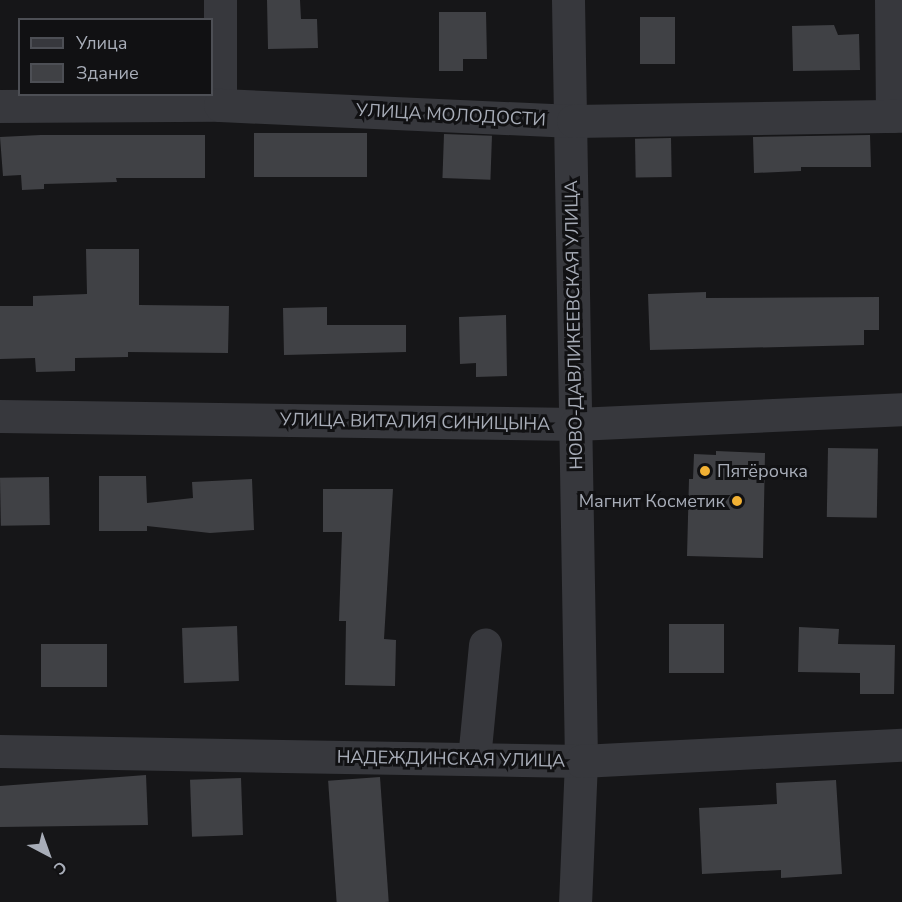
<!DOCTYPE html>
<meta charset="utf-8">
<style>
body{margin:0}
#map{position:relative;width:902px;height:902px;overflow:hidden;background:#161618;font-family:"Nunito Sans",sans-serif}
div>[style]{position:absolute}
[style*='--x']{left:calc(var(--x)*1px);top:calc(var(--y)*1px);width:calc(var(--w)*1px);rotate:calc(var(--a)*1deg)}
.building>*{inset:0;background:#404145;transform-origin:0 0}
.minor>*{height:33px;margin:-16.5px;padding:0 16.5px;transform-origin:16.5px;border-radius:16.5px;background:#37383d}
.dots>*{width:16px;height:16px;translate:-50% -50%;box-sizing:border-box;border:3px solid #111113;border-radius:50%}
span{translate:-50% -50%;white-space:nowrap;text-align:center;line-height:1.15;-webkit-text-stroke:6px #111113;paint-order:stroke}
.street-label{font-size:18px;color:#a8adb8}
.poi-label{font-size:18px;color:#a8adb8}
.left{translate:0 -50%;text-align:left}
.right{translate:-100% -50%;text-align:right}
.legend{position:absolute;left:18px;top:18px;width:195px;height:78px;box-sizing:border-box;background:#111113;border:2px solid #4d4f55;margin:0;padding:8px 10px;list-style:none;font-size:18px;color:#a8adb8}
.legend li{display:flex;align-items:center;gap:12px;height:30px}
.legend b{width:30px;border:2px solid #4d4f55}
.north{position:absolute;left:18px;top:824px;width:60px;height:60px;-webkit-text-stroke:4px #111113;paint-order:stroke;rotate:139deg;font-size:16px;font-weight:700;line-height:24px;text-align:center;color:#a8adb8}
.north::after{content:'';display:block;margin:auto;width:21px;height:27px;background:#a8adb8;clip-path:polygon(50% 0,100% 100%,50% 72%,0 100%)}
</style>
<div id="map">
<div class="building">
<i style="clip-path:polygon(267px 0,300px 0,301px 19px,317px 19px,318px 48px,268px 49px)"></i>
<i style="clip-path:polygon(439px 12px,486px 12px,487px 59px,463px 59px,463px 71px,439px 71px)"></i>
<i style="left:640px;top:17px;width:35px;height:47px"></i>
<i style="clip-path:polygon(834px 25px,838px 35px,859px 34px,860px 70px,793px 71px,792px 26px)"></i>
<i style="left:254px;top:133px;width:113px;height:44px"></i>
<i style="left:444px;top:134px;width:48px;height:44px;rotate:2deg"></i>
<i style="clip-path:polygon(41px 135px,205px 135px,205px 178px,116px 178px,117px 182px,44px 184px,44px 189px,22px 190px,21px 175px,3px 176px,0 137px)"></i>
<i style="clip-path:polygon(870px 135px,871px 167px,801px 167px,801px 171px,754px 173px,753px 137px)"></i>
<i style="left:671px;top:138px;width:39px;height:36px;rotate:89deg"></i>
<i style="clip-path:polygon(86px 249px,139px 249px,139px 305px,229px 306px,228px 353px,128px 352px,128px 357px,75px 358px,75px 371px,36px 372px,35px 358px,0 359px,0 306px,33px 306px,33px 296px,87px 294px)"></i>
<i style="clip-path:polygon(706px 292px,706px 298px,879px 297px,879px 330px,864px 330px,864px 345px,650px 350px,648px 294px)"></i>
<i style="clip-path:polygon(327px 307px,327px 325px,406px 325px,406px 352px,284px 355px,283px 308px)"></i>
<i style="clip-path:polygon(506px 315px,507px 376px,476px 377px,476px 363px,460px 364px,459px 317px)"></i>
<i style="left:828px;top:448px;width:50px;height:69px;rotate:1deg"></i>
<i style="clip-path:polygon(716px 451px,765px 453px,763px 558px,687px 556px,689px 479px,693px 479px,694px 454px,716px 455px)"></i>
<i style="clip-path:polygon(99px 476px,146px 476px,147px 503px,193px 498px,192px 482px,252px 479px,254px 530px,210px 533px,147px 526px,147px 531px,99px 531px)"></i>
<i style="left:49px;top:477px;width:48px;height:49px;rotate:89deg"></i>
<i style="clip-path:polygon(323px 489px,393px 489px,384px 639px,396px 640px,395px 686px,345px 685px,346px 621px,339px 621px,342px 532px,323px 532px)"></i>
<i style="left:669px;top:624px;width:55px;height:49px"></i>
<i style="left:237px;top:626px;width:55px;height:55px;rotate:88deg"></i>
<i style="clip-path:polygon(799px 627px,839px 629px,838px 644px,895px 645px,894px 694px,860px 694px,860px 673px,798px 672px)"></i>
<i style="left:41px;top:644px;width:66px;height:43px"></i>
<i style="clip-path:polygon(146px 775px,148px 825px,0 827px,0 786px)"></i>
<i style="left:380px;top:777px;width:125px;height:52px;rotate:86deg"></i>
<i style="left:241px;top:778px;width:57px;height:51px;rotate:88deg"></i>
<i style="clip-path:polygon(836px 780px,842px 874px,781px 878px,781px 870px,702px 874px,699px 808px,777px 804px,776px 783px)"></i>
</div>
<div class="minor">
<i style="--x:568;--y:0;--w:761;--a:89.02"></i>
<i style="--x:581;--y:761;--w:141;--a:92.4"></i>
<i style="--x:891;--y:0;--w:116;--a:89.5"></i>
<i style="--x:220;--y:105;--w:105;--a:-90"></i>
<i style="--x:0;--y:106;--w:220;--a:-0.3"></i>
<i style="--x:220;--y:105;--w:353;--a:2.6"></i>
<i style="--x:573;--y:121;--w:329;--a:-0.9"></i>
<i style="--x:0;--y:416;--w:576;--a:0.8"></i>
<i style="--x:576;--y:424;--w:326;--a:-2.6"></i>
<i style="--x:0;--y:751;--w:581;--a:0.99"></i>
<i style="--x:581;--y:761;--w:321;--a:-2.9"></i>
<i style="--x:474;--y:759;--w:115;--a:-84.5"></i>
</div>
<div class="dots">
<i style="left:705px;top:471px;background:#f2b134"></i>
<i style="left:737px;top:501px;background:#f2b134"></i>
</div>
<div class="street-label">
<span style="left:451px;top:115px;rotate:3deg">УЛИЦА МОЛОДОСТИ</span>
<span style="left:574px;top:325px;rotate:-91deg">НОВО-ДАВЛИКЕЕВСКАЯ УЛИЦА</span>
<span style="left:415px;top:422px;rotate:1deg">УЛИЦА ВИТАЛИЯ СИНИЦЫНА</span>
<span style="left:451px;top:759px;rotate:1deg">НАДЕЖДИНСКАЯ УЛИЦА</span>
</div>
<div class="poi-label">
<span class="left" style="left:717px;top:471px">Пятёрочка</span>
<span class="right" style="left:725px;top:501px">Магнит Косметик</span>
</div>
<ul class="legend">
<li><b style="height:8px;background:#37383d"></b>Улица</li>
<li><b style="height:16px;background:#404145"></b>Здание</li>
</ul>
<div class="north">С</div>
</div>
